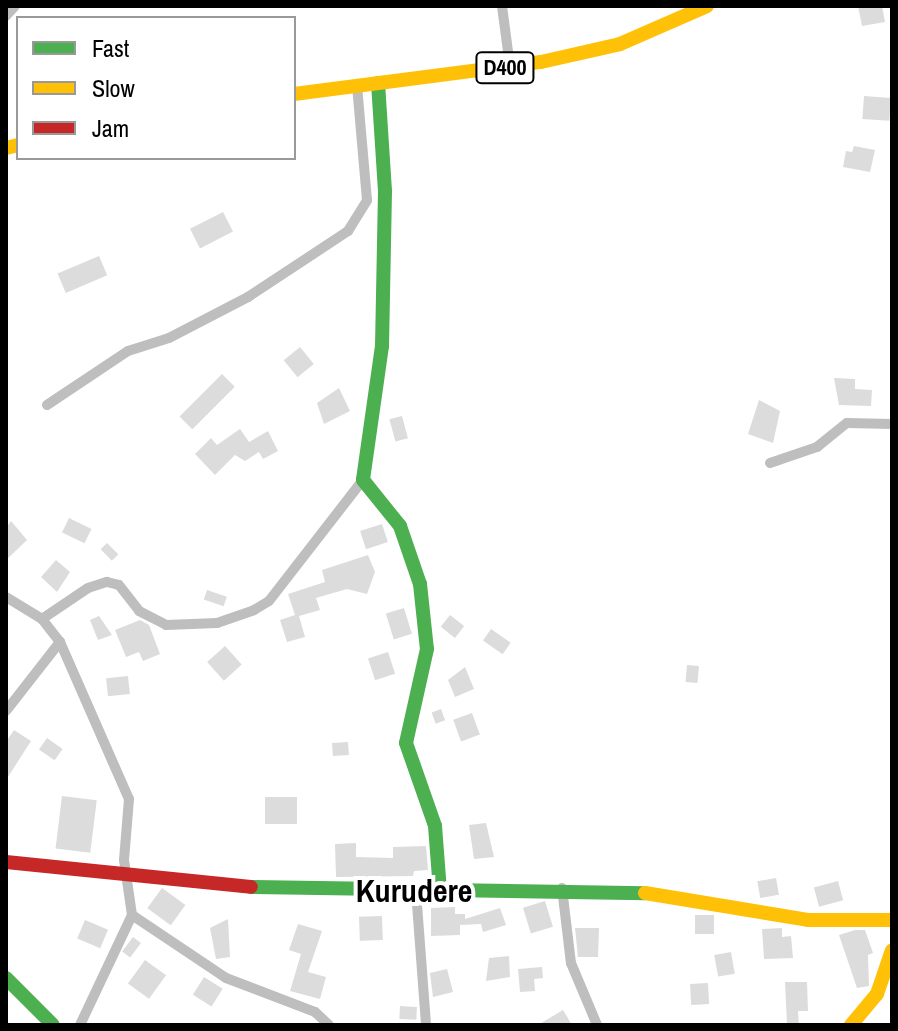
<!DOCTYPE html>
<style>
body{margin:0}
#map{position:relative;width:898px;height:1031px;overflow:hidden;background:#fff;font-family:"Archivo Narrow",sans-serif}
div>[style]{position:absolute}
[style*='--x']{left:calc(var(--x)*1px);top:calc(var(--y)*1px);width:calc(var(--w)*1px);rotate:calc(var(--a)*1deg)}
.building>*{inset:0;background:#dcdcdc;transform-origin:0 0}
.street>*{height:10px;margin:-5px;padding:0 5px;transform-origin:5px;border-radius:5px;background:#bebebe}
.fast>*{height:14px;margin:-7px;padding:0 7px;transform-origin:7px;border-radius:7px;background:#4caf50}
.slow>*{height:14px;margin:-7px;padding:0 7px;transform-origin:7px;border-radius:7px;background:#ffc107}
.jam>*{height:14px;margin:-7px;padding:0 7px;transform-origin:7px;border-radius:7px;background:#c62828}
span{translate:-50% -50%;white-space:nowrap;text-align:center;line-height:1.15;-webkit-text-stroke:8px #fff;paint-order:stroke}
.shield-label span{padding:2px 6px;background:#fff;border:2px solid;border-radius:6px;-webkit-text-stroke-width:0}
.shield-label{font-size:22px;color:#000;font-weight:700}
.district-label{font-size:32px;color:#000;font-weight:700}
.frame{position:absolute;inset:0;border:8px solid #000;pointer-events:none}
.legend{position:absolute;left:16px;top:16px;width:280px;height:144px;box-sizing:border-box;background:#fff;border:2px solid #999;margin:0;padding:10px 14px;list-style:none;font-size:24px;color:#000}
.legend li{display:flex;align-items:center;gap:16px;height:40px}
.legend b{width:40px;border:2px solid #999}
</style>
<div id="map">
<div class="building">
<i style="clip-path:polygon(858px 6px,882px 6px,885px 22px,862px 26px)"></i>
<i style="left:864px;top:96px;width:27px;height:23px;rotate:4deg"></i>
<i style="clip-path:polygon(854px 146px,875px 150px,870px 172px,843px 167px,846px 151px,852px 152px)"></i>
<i style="left:223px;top:212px;width:22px;height:37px;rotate:63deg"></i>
<i style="left:99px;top:256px;width:21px;height:45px;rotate:67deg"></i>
<i style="left:300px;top:347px;width:22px;height:21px;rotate:51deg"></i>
<i style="left:222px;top:374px;width:18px;height:60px;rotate:45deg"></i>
<i style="clip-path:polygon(834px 378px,855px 379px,855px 389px,872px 390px,871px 406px,839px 405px)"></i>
<i style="clip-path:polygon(339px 388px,350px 411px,324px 424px,317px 403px)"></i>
<i style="clip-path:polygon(759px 400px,780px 411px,773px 443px,748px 434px)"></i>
<i style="left:402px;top:416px;width:23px;height:13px;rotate:75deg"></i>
<i style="clip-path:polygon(240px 429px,249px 442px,268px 431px,278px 451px,263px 459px,259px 452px,245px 461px,235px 455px,215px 475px,195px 454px,211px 438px,217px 445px)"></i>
<i style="left:69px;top:518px;width:25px;height:16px;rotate:26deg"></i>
<i style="clip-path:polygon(11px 521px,27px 540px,6px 560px,6px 528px)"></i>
<i style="left:382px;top:524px;width:19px;height:23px;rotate:72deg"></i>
<i style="left:107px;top:543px;width:16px;height:9px;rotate:45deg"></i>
<i style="clip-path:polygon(368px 555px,375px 572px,367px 594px,347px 589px,316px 598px,320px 610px,299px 616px,305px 637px,287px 642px,280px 620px,295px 615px,288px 594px,325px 582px,322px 570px)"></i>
<i style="clip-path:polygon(56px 560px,70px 572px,57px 592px,41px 577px)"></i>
<i style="left:207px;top:590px;width:21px;height:10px;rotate:19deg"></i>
<i style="left:404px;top:608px;width:27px;height:19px;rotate:73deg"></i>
<i style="left:450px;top:615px;width:18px;height:15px;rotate:38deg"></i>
<i style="clip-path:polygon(99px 616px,112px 635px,98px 640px,90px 620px)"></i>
<i style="clip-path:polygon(140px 620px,149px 625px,160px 654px,143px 661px,139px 652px,126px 657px,115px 630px)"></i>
<i style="left:491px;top:629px;width:24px;height:14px;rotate:35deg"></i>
<i style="left:225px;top:646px;width:25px;height:24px;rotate:48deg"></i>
<i style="left:388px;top:652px;width:23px;height:21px;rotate:72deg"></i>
<i style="left:687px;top:665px;width:12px;height:17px;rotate:5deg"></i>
<i style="clip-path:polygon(465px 667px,474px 689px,455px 697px,448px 680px)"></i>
<i style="left:128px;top:676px;width:18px;height:22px;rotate:84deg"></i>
<i style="left:441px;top:709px;width:12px;height:10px;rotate:70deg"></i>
<i style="left:472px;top:713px;width:23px;height:20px;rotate:70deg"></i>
<i style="clip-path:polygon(14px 730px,31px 741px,6px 780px,6px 742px)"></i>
<i style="left:47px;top:738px;width:19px;height:14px;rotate:35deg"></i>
<i style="left:348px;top:742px;width:13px;height:16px;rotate:86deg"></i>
<i style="left:62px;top:796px;width:35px;height:53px;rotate:7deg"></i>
<i style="left:265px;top:797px;width:32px;height:27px"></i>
<i style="clip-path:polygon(486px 823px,494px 857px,474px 859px,469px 825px)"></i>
<i style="clip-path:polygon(356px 843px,356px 857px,393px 858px,393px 847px,426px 846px,428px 870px,414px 871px,413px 876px,336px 877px,335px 844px)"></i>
<i style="left:776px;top:878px;width:17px;height:19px;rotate:80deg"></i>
<i style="left:838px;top:881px;width:20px;height:25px;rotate:75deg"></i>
<i style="left:162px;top:888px;width:29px;height:25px;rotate:36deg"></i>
<i style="left:545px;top:901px;width:27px;height:23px;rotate:73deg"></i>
<i style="clip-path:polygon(455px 907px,455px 914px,465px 914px,465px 919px,500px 908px,506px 925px,483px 932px,481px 924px,460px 925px,460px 935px,431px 936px,431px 908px)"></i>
<i style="left:695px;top:915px;width:19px;height:19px"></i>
<i style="left:382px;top:916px;width:24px;height:23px;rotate:88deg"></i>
<i style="clip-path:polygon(228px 919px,230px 957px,216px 959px,210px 928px)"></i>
<i style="left:85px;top:920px;width:25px;height:20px;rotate:23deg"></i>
<i style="clip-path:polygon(298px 924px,322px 931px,308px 972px,326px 977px,320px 999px,290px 991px,301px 954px,289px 950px)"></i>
<i style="clip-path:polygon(575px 928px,599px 928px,598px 957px,578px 957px)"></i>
<i style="clip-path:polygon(782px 928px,782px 937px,791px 936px,793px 958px,764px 959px,762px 929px)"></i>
<i style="clip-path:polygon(855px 930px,865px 930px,873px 953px,868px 955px,869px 986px,857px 988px,839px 935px)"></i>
<i style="left:133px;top:937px;width:10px;height:18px;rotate:37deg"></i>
<i style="left:731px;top:952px;width:22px;height:17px;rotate:80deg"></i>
<i style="clip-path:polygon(509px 956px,510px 977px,486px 981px,489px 958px)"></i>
<i style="left:145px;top:960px;width:26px;height:29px;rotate:36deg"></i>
<i style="clip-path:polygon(542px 967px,543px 978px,534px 979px,535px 991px,520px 992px,518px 969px)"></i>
<i style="clip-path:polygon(447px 969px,453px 992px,433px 997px,430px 973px)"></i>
<i style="left:204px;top:977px;width:22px;height:21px;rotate:32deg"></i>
<i style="clip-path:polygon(785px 982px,807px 982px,808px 1011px,798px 1011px,799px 1025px,787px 1025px)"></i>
<i style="left:708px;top:983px;width:21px;height:18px;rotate:87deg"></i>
<i style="left:400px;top:1006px;width:17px;height:13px;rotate:3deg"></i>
<i style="clip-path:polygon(563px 1010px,572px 1025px,538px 1025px)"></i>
</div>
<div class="street">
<i style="--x:502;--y:6;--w:62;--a:82.5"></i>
<i style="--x:6;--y:16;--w:13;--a:-48"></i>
<i style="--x:47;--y:405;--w:97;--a:-33.7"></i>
<i style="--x:128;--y:351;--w:43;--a:-17.6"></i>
<i style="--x:169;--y:338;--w:89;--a:-27.4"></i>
<i style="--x:248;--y:297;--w:120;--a:-33.4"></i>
<i style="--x:348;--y:231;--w:36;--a:-58"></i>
<i style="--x:367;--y:200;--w:115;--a:-95"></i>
<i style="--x:770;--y:463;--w:50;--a:-18.8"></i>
<i style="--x:817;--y:447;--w:38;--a:-39"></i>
<i style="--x:847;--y:423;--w:45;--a:1.3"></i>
<i style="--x:6;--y:597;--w:42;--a:31.4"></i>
<i style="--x:42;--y:619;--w:29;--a:52"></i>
<i style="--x:60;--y:642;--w:171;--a:66.3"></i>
<i style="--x:129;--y:799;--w:61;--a:94.7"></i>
<i style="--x:124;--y:860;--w:56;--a:81.7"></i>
<i style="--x:132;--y:915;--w:122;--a:115.3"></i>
<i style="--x:42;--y:619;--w:55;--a:-34"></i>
<i style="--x:88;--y:588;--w:20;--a:-18"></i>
<i style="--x:107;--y:582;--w:12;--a:14"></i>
<i style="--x:119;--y:585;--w:33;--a:52"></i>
<i style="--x:139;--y:611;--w:30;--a:27"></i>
<i style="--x:166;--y:625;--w:51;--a:-2.2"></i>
<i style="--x:217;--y:623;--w:39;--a:-19"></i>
<i style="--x:254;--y:610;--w:17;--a:-31"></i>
<i style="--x:269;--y:601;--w:153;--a:-52.2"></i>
<i style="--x:6;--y:711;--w:88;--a:-52"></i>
<i style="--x:562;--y:888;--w:76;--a:83.2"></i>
<i style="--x:571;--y:963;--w:67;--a:67.2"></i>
<i style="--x:416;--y:891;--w:134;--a:85.7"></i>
<i style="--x:132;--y:915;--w:113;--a:33.8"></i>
<i style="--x:226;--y:978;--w:95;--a:20.9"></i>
<i style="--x:315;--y:1012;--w:19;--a:43"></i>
</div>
<div class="fast">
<i style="--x:378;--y:83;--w:108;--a:86.3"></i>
<i style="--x:385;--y:191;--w:155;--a:91.1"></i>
<i style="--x:382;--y:346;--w:135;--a:98.1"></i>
<i style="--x:363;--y:480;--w:59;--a:51.2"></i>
<i style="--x:400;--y:526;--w:61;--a:71"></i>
<i style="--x:420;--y:584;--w:65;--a:83.9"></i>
<i style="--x:427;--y:649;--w:96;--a:102.6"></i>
<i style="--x:406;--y:743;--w:88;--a:70.7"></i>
<i style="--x:435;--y:826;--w:65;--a:85.6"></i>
<i style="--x:251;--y:887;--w:394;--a:0.9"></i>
<i style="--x:6;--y:978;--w:66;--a:45"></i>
</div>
<div class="slow">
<i style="--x:294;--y:94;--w:249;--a:-7.4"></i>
<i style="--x:541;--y:62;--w:81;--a:-12.8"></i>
<i style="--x:620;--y:44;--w:95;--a:-23.6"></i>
<i style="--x:6;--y:148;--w:12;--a:-14"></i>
<i style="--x:645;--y:893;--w:165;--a:9.4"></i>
<i style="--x:808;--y:920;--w:84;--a:0"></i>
<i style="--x:851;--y:1025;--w:40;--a:-50"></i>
<i style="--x:877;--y:994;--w:46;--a:-71.2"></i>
</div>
<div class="jam">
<i style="--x:6;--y:862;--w:246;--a:5.8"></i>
</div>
<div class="shield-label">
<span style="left:505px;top:68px">D400</span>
</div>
<div class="district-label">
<span style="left:414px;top:891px">Kurudere</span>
</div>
<div class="frame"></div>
<ul class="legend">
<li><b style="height:10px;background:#4caf50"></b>Fast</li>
<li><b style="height:10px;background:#ffc107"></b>Slow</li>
<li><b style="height:10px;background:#c62828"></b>Jam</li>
</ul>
</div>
